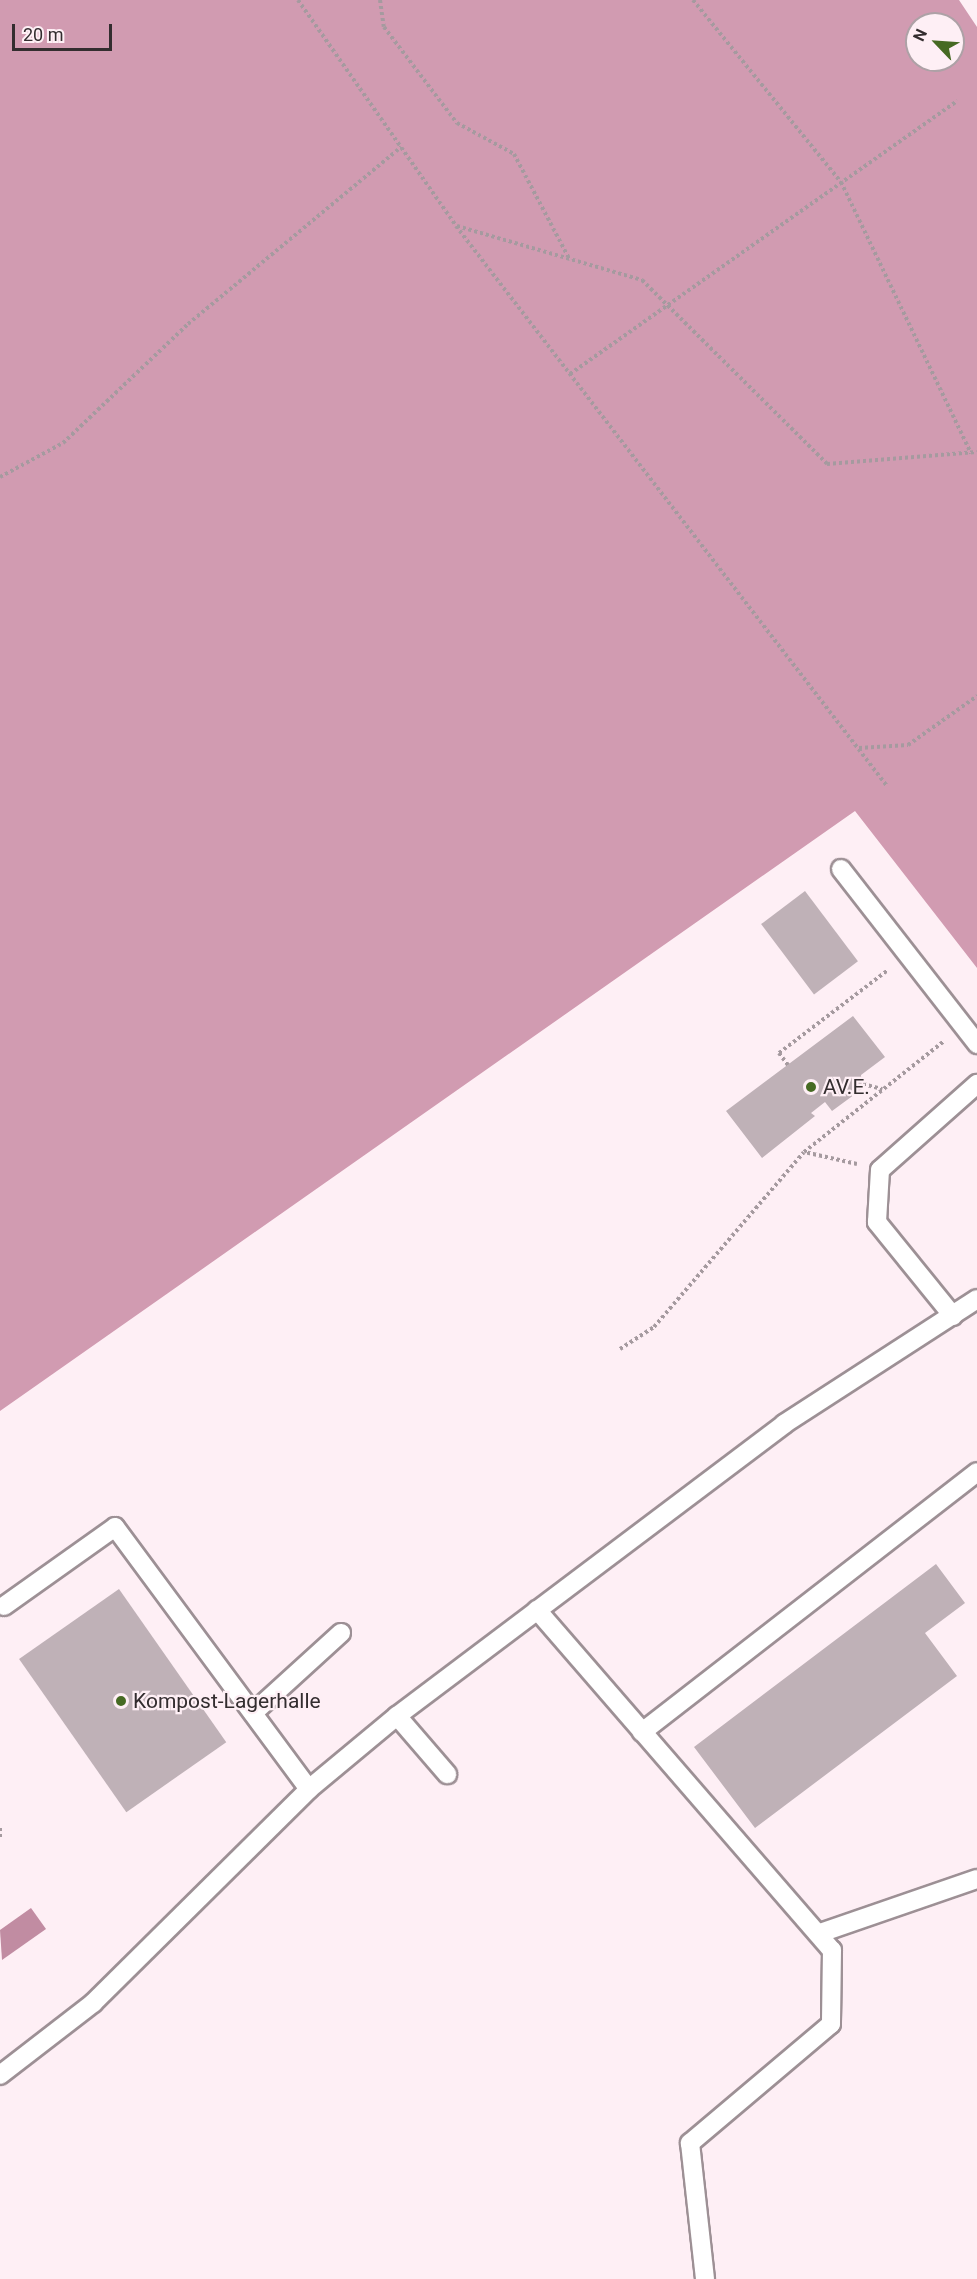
<!DOCTYPE html>
<style>
body{margin:0}
#map{position:relative;width:977px;height:2279px;overflow:hidden;background:#feeff5;font-family:Roboto,sans-serif}
div>[style]{position:absolute}
[style*='--x']{left:calc(var(--x)*1px);top:calc(var(--y)*1px);width:calc(var(--w)*1px);rotate:calc(var(--a)*1deg)}
.forest>*{inset:0;background:#d19bb1}
.water>*{inset:0;background:#c18ca2}
.building>*{inset:0;background:#bfb1b7;transform-origin:0 0}
.path>*{height:4px;margin-top:-2px;transform-origin:0;background:repeating-linear-gradient(90deg,#a59a9f 0 3px,transparent 0 6px)}
.roads{filter:drop-shadow(2px 0 #9d9095) drop-shadow(-2px 0 #9d9095) drop-shadow(0 2px #9d9095) drop-shadow(0 -2px #9d9095)}
.service>*{height:18px;margin:-9px;padding:0 9px;transform-origin:9px;border-radius:9px;background:#fff}
.dots>*{width:16px;height:16px;translate:-50% -50%;box-sizing:border-box;border:3px solid #feeff5;border-radius:50%}
span{translate:-50% -50%;white-space:nowrap;text-align:center;line-height:1.15;-webkit-text-stroke:4.5px #feeff5;paint-order:stroke}
.poi-label{font-size:21px;color:#332d2f}
.left{translate:0 -50%;text-align:left}
.north{position:absolute;left:905px;top:12px;width:60px;height:60px;box-sizing:border-box;background:#feeff5;border:2px solid #ada1a6;border-radius:50%;rotate:295deg;font-size:16px;font-weight:700;line-height:24px;text-align:center;color:#332d2f}
.north::after{content:'';display:block;margin:auto;width:21px;height:27px;background:#466a23;clip-path:polygon(50% 0,100% 100%,50% 72%,0 100%)}
.scale{position:absolute;left:12px;top:24px;width:100px;height:27px;box-sizing:border-box;border:3px solid #332d2f;border-top:0;padding-left:8px;font-size:18px;line-height:21px;white-space:nowrap;color:#332d2f;-webkit-text-stroke:4px #feeff5;paint-order:stroke}
</style>
<div id="map">
<div class="forest">
<i style="clip-path:polygon(evenodd,0 0,959px 0,977px 27px,977px 968px,855px 811px,0 1411px,0 0,917px 24px,953px 24px,953px 60px,917px 60px,917px 24px)"></i>
</div>
<div class="water">
<i style="clip-path:polygon(31px 1908px,46px 1929px,2px 1960px,0 1930px)"></i>
</div>
<div class="building">
<i style="left:805px;top:891px;width:88px;height:55px;rotate:53deg"></i>
<i style="clip-path:polygon(853px 1016px,885px 1057px,861px 1075px,862px 1089px,832px 1111px,825px 1102px,811px 1113px,815px 1116px,762px 1158px,726px 1111px)"></i>
<i style="clip-path:polygon(936px 1564px,965px 1603px,925px 1633px,957px 1676px,755px 1828px,694px 1747px)"></i>
<i style="left:119px;top:1589px;width:187px;height:122px;rotate:55deg"></i>
</div>
<div class="path">
<i style="--x:298;--y:0;--w:276;--a:55"></i>
<i style="--x:456;--y:226;--w:707;--a:52.42"></i>
<i style="--x:380;--y:0;--w:27;--a:82"></i>
<i style="--x:384;--y:27;--w:121;--a:52.8"></i>
<i style="--x:457;--y:123;--w:65;--a:28.5"></i>
<i style="--x:514;--y:154;--w:120;--a:62.2"></i>
<i style="--x:693;--y:0;--w:235;--a:50.9"></i>
<i style="--x:841;--y:182;--w:301;--a:64.4"></i>
<i style="--x:457;--y:226;--w:193;--a:16.3"></i>
<i style="--x:642;--y:280;--w:261;--a:44.8"></i>
<i style="--x:827;--y:464;--w:150;--a:-4.6"></i>
<i style="--x:570;--y:374;--w:474;--a:-35.2"></i>
<i style="--x:0;--y:477;--w:72;--a:-28.4"></i>
<i style="--x:63;--y:443;--w:173;--a:-43.6"></i>
<i style="--x:188;--y:324;--w:277;--a:-39.7"></i>
<i style="--x:859;--y:748;--w:49;--a:-3.5"></i>
<i style="--x:908;--y:745;--w:85;--a:-35.4"></i>
<i style="--x:788;--y:1065;--w:15;--a:-127"></i>
<i style="--x:779;--y:1053;--w:137;--a:-37.3"></i>
<i style="--x:863;--y:1084;--w:20;--a:15"></i>
<i style="--x:857;--y:1164;--w:54;--a:-167.2"></i>
<i style="--x:804;--y:1152;--w:179;--a:-38.4"></i>
<i style="--x:620;--y:1349;--w:40;--a:-32.9"></i>
<i style="--x:654;--y:1327;--w:230;--a:-49.4"></i>
<i style="--x:0;--y:1828;--w:10;--a:90"></i>
</div>
<div class="roads">
<div class="service">
<i style="--x:841;--y:869;--w:222;--a:52.1"></i>
<i style="--x:953;--y:1316;--w:121;--a:-129"></i>
<i style="--x:877;--y:1222;--w:52;--a:-86.7"></i>
<i style="--x:880;--y:1170;--w:130;--a:-41.6"></i>
<i style="--x:4;--y:1606;--w:136;--a:-35.4"></i>
<i style="--x:115;--y:1527;--w:326;--a:53.5"></i>
<i style="--x:537;--y:1610;--w:450;--a:49.1"></i>
<i style="--x:832;--y:1950;--w:74;--a:90.8"></i>
<i style="--x:831;--y:2024;--w:185;--a:139.8"></i>
<i style="--x:690;--y:2143;--w:137;--a:83.7"></i>
<i style="--x:253;--y:1713;--w:119;--a:-42.3"></i>
<i style="--x:397;--y:1716;--w:77;--a:49.2"></i>
<i style="--x:642;--y:1732;--w:424;--a:-37.8"></i>
<i style="--x:820;--y:1933;--w:166;--a:-19"></i>
<i style="--x:0;--y:2075;--w:118;--a:-37.7"></i>
<i style="--x:93;--y:2003;--w:304;--a:-44.7"></i>
<i style="--x:309;--y:1789;--w:114;--a:-39.7"></i>
<i style="--x:397;--y:1716;--w:485;--a:-37"></i>
<i style="--x:784;--y:1424;--w:230;--a:-32.9"></i>
</div>
</div>
<div class="dots">
<i style="left:811px;top:1087px;background:#466a23"></i>
<i style="left:121px;top:1701px;background:#466a23"></i>
</div>
<div class="poi-label">
<span class="left" style="left:823px;top:1087px">AV.E.</span>
<span class="left" style="left:133px;top:1701px">Kompost-Lagerhalle</span>
</div>
<div class="north">N</div>
<div class="scale">20 m</div>
</div>
